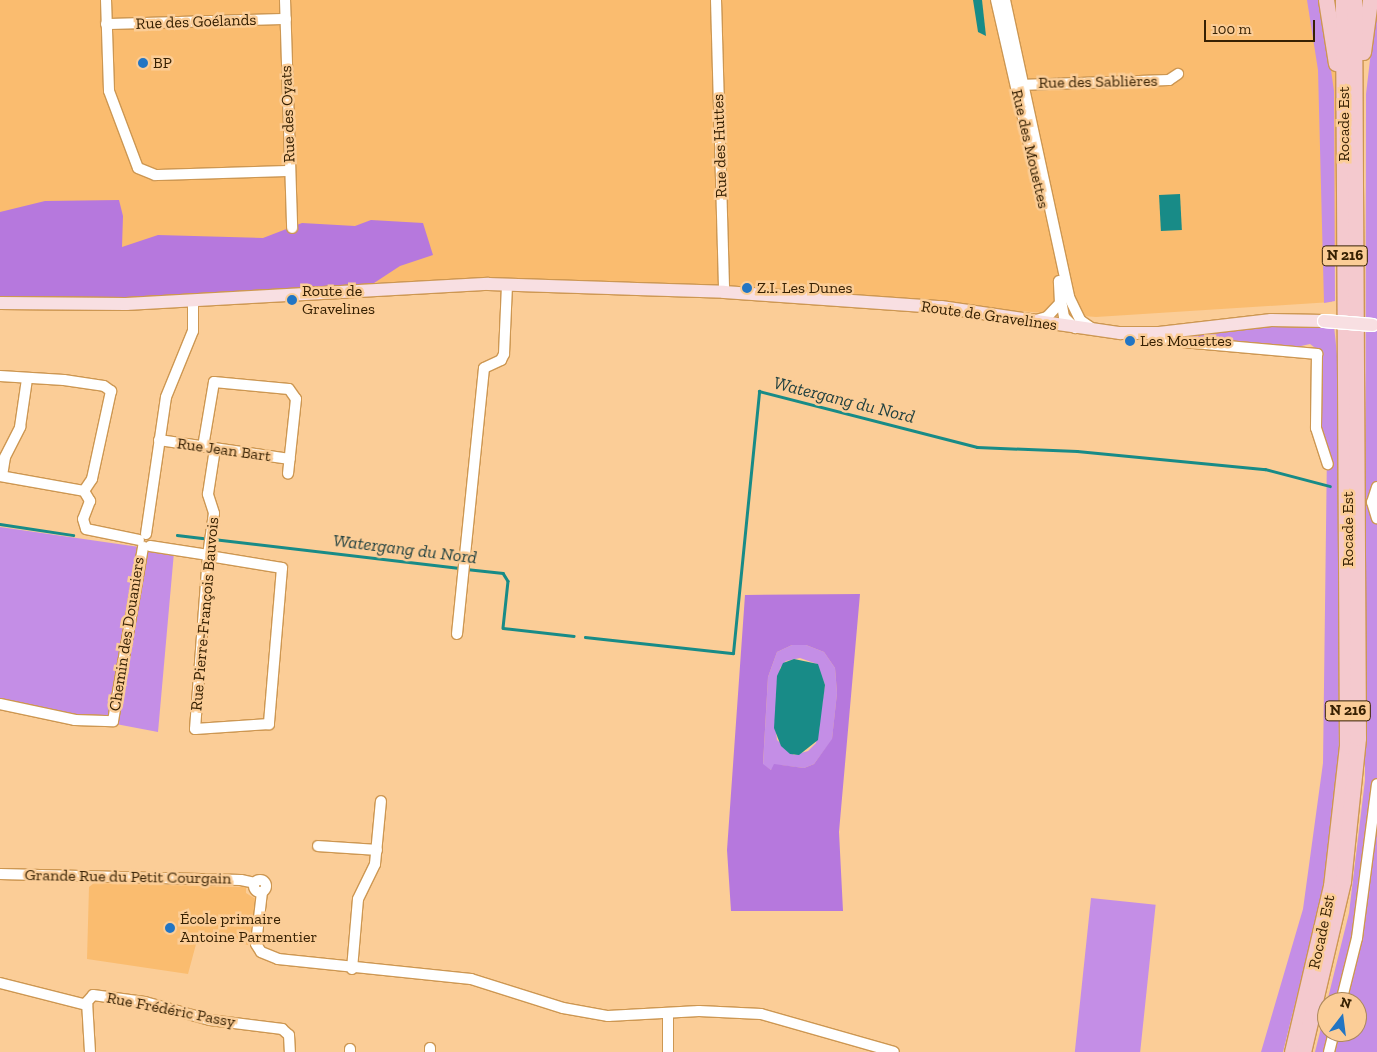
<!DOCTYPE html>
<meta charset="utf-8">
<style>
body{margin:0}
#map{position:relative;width:1377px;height:1052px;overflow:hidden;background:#fbcd97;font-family:"Zilla Slab",serif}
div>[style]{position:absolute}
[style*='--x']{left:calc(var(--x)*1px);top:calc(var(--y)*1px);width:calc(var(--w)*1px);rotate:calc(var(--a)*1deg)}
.built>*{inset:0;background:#fabc6f}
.green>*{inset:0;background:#c48ee6;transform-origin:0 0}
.forest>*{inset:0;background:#b678dd}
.water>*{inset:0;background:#188b87;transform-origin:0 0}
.stream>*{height:2.5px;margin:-1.25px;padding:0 1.25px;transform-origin:1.25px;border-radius:1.25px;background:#188b87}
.roads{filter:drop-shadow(1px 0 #cd9752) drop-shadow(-1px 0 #cd9752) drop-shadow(0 1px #cd9752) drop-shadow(0 -1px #cd9752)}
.minor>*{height:10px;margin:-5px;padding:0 5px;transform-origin:5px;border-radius:5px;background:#fff}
.minor>.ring{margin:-5px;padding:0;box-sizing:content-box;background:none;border:10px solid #fff;border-radius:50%}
.major>*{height:12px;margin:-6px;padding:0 6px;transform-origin:6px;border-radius:6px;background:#f8dfe2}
.highway>*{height:15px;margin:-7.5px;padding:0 7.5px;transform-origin:7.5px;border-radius:7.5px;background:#f4c9ce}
.bridges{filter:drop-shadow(1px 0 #fff) drop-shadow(-1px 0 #fff) drop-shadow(0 1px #fff) drop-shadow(0 -1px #fff)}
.major-bridge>*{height:12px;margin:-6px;padding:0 6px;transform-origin:6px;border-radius:6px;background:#f8dfe2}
.dots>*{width:14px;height:14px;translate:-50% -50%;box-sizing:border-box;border:2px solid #fbcd97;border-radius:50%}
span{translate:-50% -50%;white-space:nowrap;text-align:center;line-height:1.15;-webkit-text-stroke:5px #fbcd97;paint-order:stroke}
.shield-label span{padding:1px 4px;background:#fbcd97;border:1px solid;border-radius:4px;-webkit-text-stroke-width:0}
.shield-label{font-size:15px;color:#372103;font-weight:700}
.street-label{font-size:16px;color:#372103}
.poi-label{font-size:16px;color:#372103}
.left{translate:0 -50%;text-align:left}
.water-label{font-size:18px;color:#234241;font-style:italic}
.north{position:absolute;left:1317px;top:992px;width:50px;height:50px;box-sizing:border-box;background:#fbcd97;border:1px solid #ad885c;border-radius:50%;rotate:15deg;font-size:14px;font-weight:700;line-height:20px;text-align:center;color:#372103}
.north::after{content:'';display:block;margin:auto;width:18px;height:22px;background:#2275c3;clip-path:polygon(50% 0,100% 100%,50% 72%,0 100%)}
.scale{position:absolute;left:1204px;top:20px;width:111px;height:22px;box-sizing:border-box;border:2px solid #372103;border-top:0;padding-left:6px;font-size:15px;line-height:18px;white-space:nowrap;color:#372103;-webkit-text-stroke:4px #fbcd97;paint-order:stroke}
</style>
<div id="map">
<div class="built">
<i style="clip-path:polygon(0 0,1353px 0,1332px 302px,1096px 317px,675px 284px,500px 278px,216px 289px,0 286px)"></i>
<i style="clip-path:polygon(94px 883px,246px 887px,246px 893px,257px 900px,248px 945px,199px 933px,188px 974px,87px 959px,89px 887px)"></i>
</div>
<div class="green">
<i style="clip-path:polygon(1307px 0,1321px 0,1334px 91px,1335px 301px,1324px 303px,1318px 70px)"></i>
<i style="clip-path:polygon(1377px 0,1377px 1052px,1315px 1052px,1327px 1004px,1327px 1032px,1357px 1032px,1357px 1002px,1327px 1002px,1349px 913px,1365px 780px,1366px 94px)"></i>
<i style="clip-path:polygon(1252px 325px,1334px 326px,1338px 364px,1339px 769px,1321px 899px,1283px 1052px,1261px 1052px,1303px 909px,1323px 763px,1327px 451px,1320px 430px,1322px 353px,1310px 344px,1292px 348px,1169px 337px)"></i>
<i style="clip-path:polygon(0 527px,174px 552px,158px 732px,0 702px)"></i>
<i style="clip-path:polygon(evenodd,792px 645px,806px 645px,824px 652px,835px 668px,837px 693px,832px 740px,814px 764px,804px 768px,779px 765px,771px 770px,763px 765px,768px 677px,777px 652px,792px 645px,800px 658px,817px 664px,825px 685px,816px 743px,808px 751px,794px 755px,777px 740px,775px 724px,780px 668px,786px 661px,800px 658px)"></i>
<i style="left:1091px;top:898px;width:65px;height:155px;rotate:6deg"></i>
</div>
<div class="forest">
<i style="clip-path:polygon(119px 200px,123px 216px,122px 247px,158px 235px,263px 238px,302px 223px,355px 226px,371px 220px,423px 223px,433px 255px,400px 266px,371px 285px,108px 300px,0 297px,0 212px,45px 201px)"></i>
<i style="clip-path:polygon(evenodd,860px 594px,839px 832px,843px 911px,731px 911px,727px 850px,745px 595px,860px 594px,792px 645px,806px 645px,824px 652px,835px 668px,837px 693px,832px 739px,814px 764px,804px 768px,774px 764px,771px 770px,763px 764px,768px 677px,777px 652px,792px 645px)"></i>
</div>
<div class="water">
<i style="clip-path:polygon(973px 0,982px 0,986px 36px,978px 32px)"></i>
<i style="left:1180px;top:194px;width:36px;height:21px;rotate:87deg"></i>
<i style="clip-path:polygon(794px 659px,818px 664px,825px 685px,818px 740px,799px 755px,790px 754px,781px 746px,774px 728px,777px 676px,783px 663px)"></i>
</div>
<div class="stream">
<i style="--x:0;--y:524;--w:74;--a:8.6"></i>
<i style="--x:177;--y:535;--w:31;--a:7"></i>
<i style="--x:213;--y:539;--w:250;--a:6.7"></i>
<i style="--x:466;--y:569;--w:37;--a:6"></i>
<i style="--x:503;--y:573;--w:9;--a:58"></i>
<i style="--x:508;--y:581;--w:47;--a:96.1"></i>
<i style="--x:503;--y:628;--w:71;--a:6.4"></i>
<i style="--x:585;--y:637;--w:149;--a:6.2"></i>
<i style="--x:733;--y:653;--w:263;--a:-84.3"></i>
<i style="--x:759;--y:391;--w:225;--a:14.4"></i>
<i style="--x:977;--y:447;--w:100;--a:2.3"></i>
<i style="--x:1077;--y:451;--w:189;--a:5.5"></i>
<i style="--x:1265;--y:469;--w:67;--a:14.7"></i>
</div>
<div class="roads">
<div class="minor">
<i style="--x:106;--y:0;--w:91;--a:88.1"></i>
<i style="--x:109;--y:91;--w:82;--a:69.4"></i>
<i style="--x:138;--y:168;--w:18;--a:22"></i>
<i style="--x:155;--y:175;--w:135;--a:-1.7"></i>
<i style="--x:285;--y:0;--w:228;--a:88.2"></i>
<i style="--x:716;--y:0;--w:292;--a:88.4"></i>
<i style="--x:996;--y:0;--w:174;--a:77.1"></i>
<i style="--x:1005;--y:0;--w:304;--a:77.8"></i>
<i style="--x:1069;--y:297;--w:25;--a:64"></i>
<i style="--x:1080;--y:320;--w:16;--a:35"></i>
<i style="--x:106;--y:24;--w:180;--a:-1.6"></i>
<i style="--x:1019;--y:85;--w:150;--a:-1.9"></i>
<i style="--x:1169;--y:80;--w:11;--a:-34"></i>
<i style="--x:1061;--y:300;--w:17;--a:80"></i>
<i style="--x:1064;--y:317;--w:16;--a:45"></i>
<i style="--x:1036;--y:320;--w:11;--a:-15"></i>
<i style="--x:1047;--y:317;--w:19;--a:-47"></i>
<i style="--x:1060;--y:303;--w:22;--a:-93"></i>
<i style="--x:1159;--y:333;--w:7;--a:56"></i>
<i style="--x:1163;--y:339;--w:8;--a:14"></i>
<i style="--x:1171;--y:341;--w:147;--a:5.1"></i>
<i style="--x:1317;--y:354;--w:74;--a:90.8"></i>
<i style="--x:1316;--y:428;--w:38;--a:72"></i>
<i style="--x:0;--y:376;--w:64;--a:3.6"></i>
<i style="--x:64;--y:380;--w:40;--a:8.5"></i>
<i style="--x:104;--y:386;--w:9;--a:36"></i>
<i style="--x:111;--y:391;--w:90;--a:102.2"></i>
<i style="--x:92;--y:479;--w:14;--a:124"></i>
<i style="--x:159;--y:440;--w:132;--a:8.3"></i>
<i style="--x:203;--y:447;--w:66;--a:-80.4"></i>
<i style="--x:214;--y:382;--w:75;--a:5.3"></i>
<i style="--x:289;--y:389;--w:12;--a:55"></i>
<i style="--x:296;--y:399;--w:75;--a:96.1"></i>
<i style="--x:0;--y:476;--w:85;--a:10.1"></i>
<i style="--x:84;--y:491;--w:12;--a:59"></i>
<i style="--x:90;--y:501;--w:19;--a:111"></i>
<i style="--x:83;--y:519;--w:10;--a:73"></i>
<i style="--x:86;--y:529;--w:54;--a:11.7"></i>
<i style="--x:2;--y:476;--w:19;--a:-81"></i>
<i style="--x:5;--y:457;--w:34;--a:-63"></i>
<i style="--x:20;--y:427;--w:49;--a:-81.7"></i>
<i style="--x:1377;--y:487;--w:16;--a:108"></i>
<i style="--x:1372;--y:502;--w:17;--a:73"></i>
<i style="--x:146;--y:534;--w:138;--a:-81.7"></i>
<i style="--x:166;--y:397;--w:71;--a:-67.8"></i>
<i style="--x:193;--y:331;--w:31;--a:-90"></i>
<i style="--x:150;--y:546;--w:59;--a:8.8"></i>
<i style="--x:208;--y:555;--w:1;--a:45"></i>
<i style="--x:209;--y:556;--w:74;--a:9.3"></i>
<i style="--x:282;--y:568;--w:157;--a:94.8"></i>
<i style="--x:269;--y:724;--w:74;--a:176.1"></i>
<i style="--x:195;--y:729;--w:174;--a:-85.7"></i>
<i style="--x:208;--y:555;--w:42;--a:-81.9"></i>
<i style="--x:214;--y:513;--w:20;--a:-108"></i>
<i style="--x:208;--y:494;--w:46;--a:-81.2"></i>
<i style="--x:457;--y:634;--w:267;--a:-84.2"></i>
<i style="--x:484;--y:368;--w:19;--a:-25"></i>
<i style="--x:501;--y:360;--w:7;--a:-63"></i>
<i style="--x:504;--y:354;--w:70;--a:-87.5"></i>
<i style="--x:0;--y:704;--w:77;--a:12"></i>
<i style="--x:75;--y:720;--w:38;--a:2"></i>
<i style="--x:113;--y:721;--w:177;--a:-80.2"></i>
<i style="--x:318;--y:846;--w:59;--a:3.9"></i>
<i style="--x:0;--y:874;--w:241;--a:1.4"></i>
<i style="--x:241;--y:880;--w:14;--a:12"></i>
<i class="ring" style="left:254px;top:880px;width:2px;height:2px"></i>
<i style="--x:262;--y:892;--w:52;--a:96.6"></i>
<i style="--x:256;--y:944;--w:9;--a:58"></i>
<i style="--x:261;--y:952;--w:18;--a:22"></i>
<i style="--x:278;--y:959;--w:194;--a:5.9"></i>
<i style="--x:471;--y:979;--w:96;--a:17.5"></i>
<i style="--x:563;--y:1008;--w:46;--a:10.1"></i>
<i style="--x:608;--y:1016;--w:91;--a:-3.1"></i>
<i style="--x:699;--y:1011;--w:62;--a:2.8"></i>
<i style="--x:761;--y:1014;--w:138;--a:15.9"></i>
<i style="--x:352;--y:969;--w:70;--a:-85.1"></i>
<i style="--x:358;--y:899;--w:39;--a:-64"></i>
<i style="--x:375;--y:864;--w:63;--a:-84.6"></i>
<i style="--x:0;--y:983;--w:90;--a:14.2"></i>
<i style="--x:1341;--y:1002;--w:66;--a:-76"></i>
<i style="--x:1357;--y:938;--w:155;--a:-82.6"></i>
<i style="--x:90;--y:1052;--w:50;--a:-93.4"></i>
<i style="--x:87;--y:1002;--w:9;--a:-49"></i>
<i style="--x:93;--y:995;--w:52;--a:7.7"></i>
<i style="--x:145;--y:1002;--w:67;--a:15.5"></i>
<i style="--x:210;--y:1020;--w:73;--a:7.1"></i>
<i style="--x:282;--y:1029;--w:9;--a:41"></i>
<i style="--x:289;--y:1035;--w:17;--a:87"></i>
<i style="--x:350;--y:1052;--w:3;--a:-90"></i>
<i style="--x:430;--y:1052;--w:4;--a:-90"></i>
<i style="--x:668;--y:1052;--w:39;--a:-90"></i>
<i style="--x:1329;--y:1052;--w:21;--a:-76"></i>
</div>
<div class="major">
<i style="--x:0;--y:303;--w:126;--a:0.5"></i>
<i style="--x:126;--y:304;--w:363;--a:-3.2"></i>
<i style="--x:488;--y:284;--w:236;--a:1.9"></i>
<i style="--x:724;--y:292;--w:218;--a:4"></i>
<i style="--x:941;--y:307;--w:181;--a:8.3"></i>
<i style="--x:1120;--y:333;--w:39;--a:0"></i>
<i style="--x:1159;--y:333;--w:113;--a:-6.6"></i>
<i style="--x:1271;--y:320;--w:53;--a:1.1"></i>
</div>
<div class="highway">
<i style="--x:1326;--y:0;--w:64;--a:81"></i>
<i style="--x:1363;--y:52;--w:52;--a:-82.3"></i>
<i style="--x:1292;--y:1052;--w:171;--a:-76.8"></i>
<i style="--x:1331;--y:886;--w:141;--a:-83.5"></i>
<i style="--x:1347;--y:746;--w:746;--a:-90.31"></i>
<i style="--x:1303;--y:1052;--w:176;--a:-76.8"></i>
<i style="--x:1343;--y:881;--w:144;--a:-84"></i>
<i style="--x:1358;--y:738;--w:738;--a:-90.31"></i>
</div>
</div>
<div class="bridges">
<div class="major-bridge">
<i style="--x:1324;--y:321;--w:49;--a:4.7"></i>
</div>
</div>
<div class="dots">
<i style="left:143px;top:63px;background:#2275c3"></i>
<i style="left:747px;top:288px;background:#2275c3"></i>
<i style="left:292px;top:300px;background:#2275c3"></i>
<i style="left:1130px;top:341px;background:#2275c3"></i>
<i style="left:170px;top:928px;background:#2275c3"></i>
</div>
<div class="shield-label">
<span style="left:1345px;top:256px">N 216</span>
<span style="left:1348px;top:711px">N 216</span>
</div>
<div class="street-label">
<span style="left:196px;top:22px;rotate:-2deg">Rue des Goélands</span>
<span style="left:1098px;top:82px;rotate:-1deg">Rue des Sablières</span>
<span style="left:288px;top:114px;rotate:-92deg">Rue des Oyats</span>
<span style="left:1344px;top:124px;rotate:-90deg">Rocade Est</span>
<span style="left:720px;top:146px;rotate:-92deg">Rue des Huttes</span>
<span style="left:1030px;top:149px;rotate:77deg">Rue des Mouettes</span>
<span style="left:989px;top:316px;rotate:8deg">Route de Gravelines</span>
<span style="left:224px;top:450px;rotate:8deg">Rue Jean Bart</span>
<span style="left:1348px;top:529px;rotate:-90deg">Rocade Est</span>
<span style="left:205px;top:614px;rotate:-85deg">Rue Pierre-François Bauvois</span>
<span style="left:127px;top:634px;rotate:-81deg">Chemin des Douaniers</span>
<span style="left:128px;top:877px;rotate:1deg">Grande Rue du Petit Courgain</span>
<span style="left:1322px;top:932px;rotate:-78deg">Rocade Est</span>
<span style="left:171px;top:1010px;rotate:11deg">Rue Frédéric Passy</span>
</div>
<div class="poi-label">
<span class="left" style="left:153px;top:63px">BP</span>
<span class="left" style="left:757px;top:288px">Z.I. Les Dunes</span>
<span class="left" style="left:302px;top:300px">Route de<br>Gravelines</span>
<span class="left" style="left:1140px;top:341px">Les Mouettes</span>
<span class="left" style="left:180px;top:928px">École primaire<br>Antoine Parmentier</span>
</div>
<div class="water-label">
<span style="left:844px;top:400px;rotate:14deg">Watergang du Nord</span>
<span style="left:405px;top:549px;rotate:7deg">Watergang du Nord</span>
</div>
<div class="north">N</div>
<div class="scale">100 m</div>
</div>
